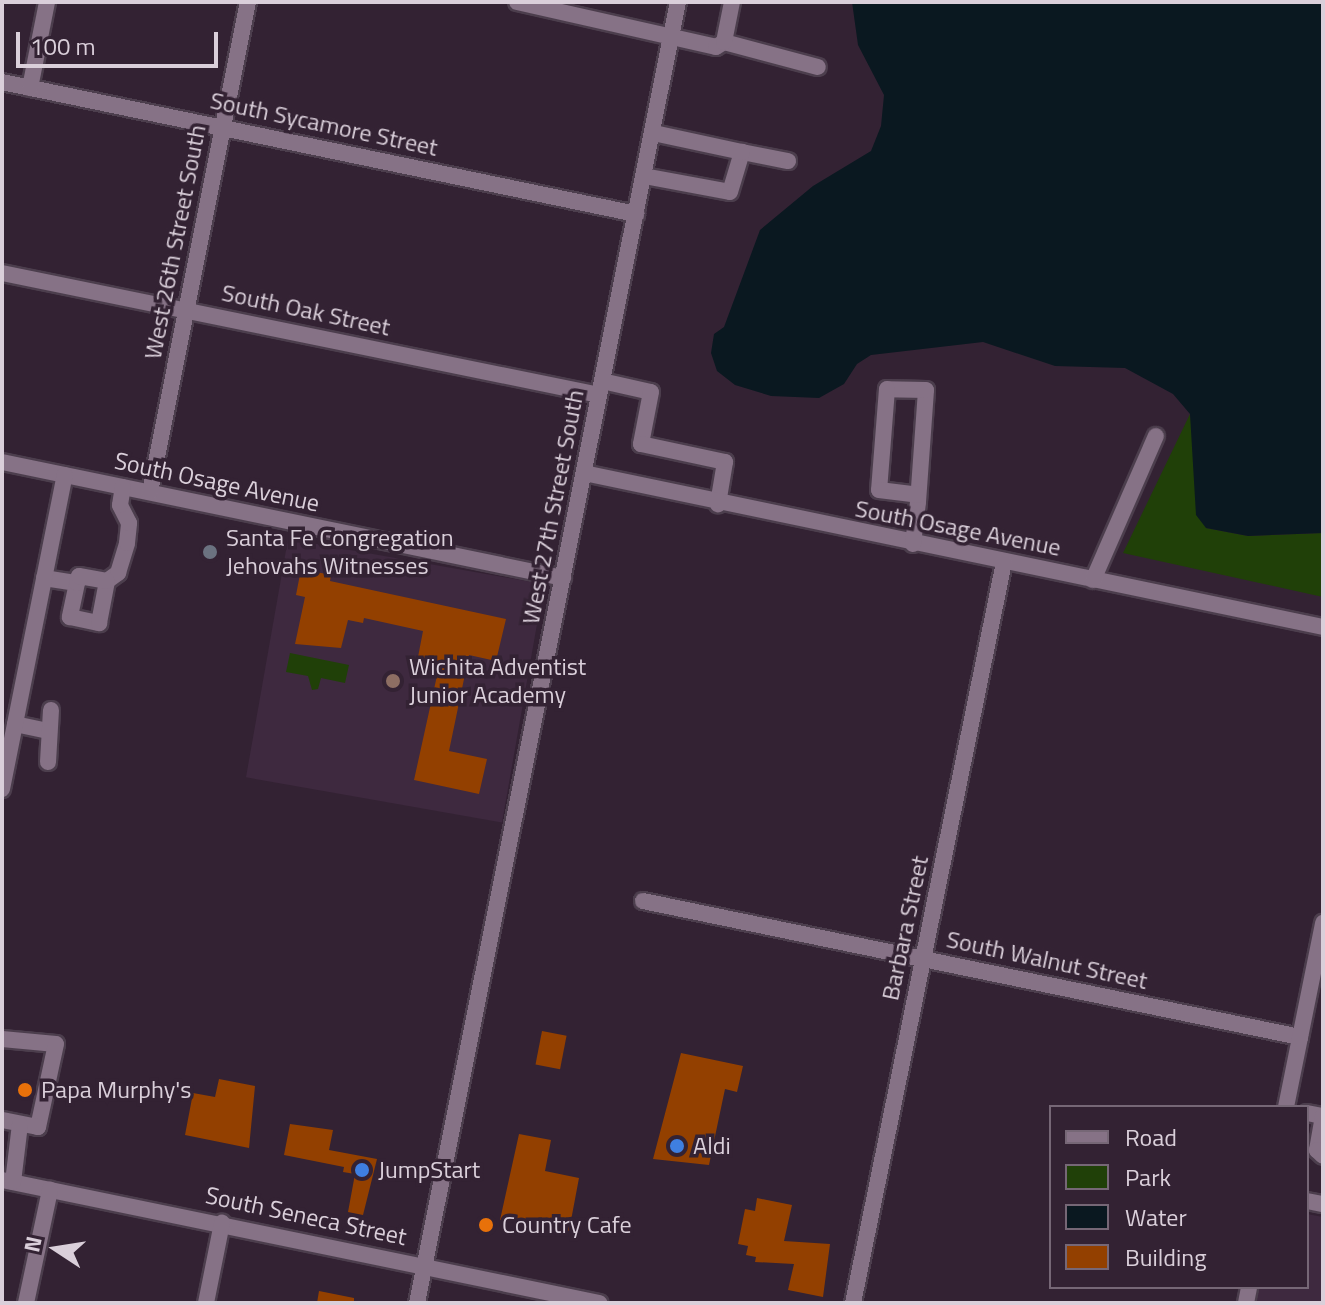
<!DOCTYPE html>
<style>
body{margin:0}
#map{position:relative;width:1325px;height:1305px;overflow:hidden;background:#323;font-family:"Titillium Web",sans-serif}
div>[style]{position:absolute}
[style*='--x']{left:calc(var(--x)*1px);top:calc(var(--y)*1px);width:calc(var(--w)*1px);rotate:calc(var(--a)*1deg)}
.built>*{inset:0;background:#3e293f;transform-origin:0 0}
.green>*{inset:0;background:#204008}
.water>*{inset:0;background:#0a1820}
.building>*{inset:0;background:#934000;transform-origin:0 0}
.roads{filter:drop-shadow(2px 0 #4c3e4d) drop-shadow(-2px 0 #4c3e4d) drop-shadow(0 2px #4c3e4d) drop-shadow(0 -2px #4c3e4d)}
.minor>*{height:16px;margin:-8px;padding:0 8px;transform-origin:8px;border-radius:8px;background:#867286}
.dots>*{width:22px;height:22px;translate:-50% -50%;box-sizing:border-box;border:4px solid #323;border-radius:50%}
span{translate:-50% -50%;white-space:nowrap;text-align:center;line-height:1.15;-webkit-text-stroke:7px #323;paint-order:stroke}
.street-label{font-size:24px;color:#dacfda}
.poi-label{font-size:24px;color:#dacfda}
.left{translate:0 -50%;text-align:left}
.frame{position:absolute;inset:0;border:4px solid #dacfda;pointer-events:none}
.legend{position:absolute;left:1049px;top:1105px;width:260px;height:184px;box-sizing:border-box;background:#323;border:2px solid #766776;margin:0;padding:10px 14px;list-style:none;font-size:24px;color:#dacfda}
.legend li{display:flex;align-items:center;gap:16px;height:40px}
.legend b{width:40px;border:2px solid #766776}
.north{position:absolute;left:16px;top:1209px;width:80px;height:80px;-webkit-text-stroke:6px #323;paint-order:stroke;rotate:282deg;font-size:22px;font-weight:700;line-height:32px;text-align:center;color:#dacfda}
.north::after{content:'';display:block;margin:auto;width:28px;height:36px;background:#dacfda;clip-path:polygon(50% 0,100% 100%,50% 72%,0 100%)}
.scale{position:absolute;left:16px;top:32px;width:202px;height:36px;box-sizing:border-box;border:4px solid #dacfda;border-top:0;padding-left:10px;font-size:24px;line-height:28px;white-space:nowrap;color:#dacfda;-webkit-text-stroke:6px #323;paint-order:stroke}
</style>
<div id="map">
<div class="built">
<i style="left:288px;top:539px;width:260px;height:242px;rotate:10deg"></i>
<i style="clip-path:polygon(1307px 1214px,1323px 1217px,1323px 1303px,1256px 1303px,1259px 1287px,1307px 1287px)"></i>
</div>
<div class="green">
<i style="clip-path:polygon(1190px 414px,1206px 528px,1248px 536px,1323px 533px,1323px 597px,1123px 553px)"></i>
<i style="clip-path:polygon(290px 653px,349px 665px,345px 683px,321px 678px,318px 689px,312px 690px,308px 676px,286px 672px)"></i>
</div>
<div class="water">
<i style="clip-path:polygon(852px 2px,1323px 2px,1323px 533px,1248px 536px,1206px 528px,1196px 515px,1190px 414px,1173px 394px,1125px 368px,1055px 366px,983px 342px,871px 355px,857px 364px,844px 384px,819px 398px,771px 396px,735px 385px,717px 371px,711px 353px,714px 334px,724px 327px,760px 230px,813px 186px,871px 151px,881px 126px,884px 95px,858px 45px)"></i>
</div>
<div class="building">
<i style="clip-path:polygon(301px 569px,331px 575px,330px 581px,506px 619px,496px 661px,469px 655px,449px 751px,487px 759px,479px 794px,414px 780px,440px 662px,418px 657px,423px 631px,364px 618px,363px 623px,348px 620px,341px 648px,295px 644px,305px 597px,296px 595px)"></i>
<i style="left:542px;top:1031px;width:25px;height:34px;rotate:11deg"></i>
<i style="clip-path:polygon(681px 1053px,743px 1066px,737px 1092px,725px 1089px,709px 1165px,653px 1159px)"></i>
<i style="clip-path:polygon(219px 1079px,255px 1086px,249px 1148px,185px 1135px,193px 1093px,215px 1097px)"></i>
<i style="clip-path:polygon(290px 1124px,333px 1130px,329px 1150px,377px 1159px,363px 1215px,348px 1212px,355px 1174px,343px 1172px,344px 1167px,284px 1155px)"></i>
<i style="clip-path:polygon(519px 1134px,551px 1140px,545px 1171px,579px 1178px,569px 1231px,500px 1220px)"></i>
<i style="clip-path:polygon(757px 1198px,792px 1205px,784px 1241px,830px 1244px,823px 1297px,788px 1290px,794px 1264px,755px 1262px,756px 1257px,746px 1255px,748px 1246px,738px 1244px,745px 1209px,755px 1211px)"></i>
<i style="clip-path:polygon(319px 1291px,354px 1298px,354px 1303px,317px 1303px)"></i>
</div>
<div class="roads">
<div class="minor">
<i style="--x:517;--y:2;--w:204;--a:12.7"></i>
<i style="--x:716;--y:47;--w:9;--a:-32"></i>
<i style="--x:724;--y:42;--w:97;--a:14.9"></i>
<i style="--x:724;--y:42;--w:41;--a:-78.7"></i>
<i style="--x:2;--y:82;--w:648;--a:11.76"></i>
<i style="--x:30;--y:88;--w:88;--a:-78.8"></i>
<i style="--x:742;--y:152;--w:47;--a:11.1"></i>
<i style="--x:644;--y:176;--w:87;--a:10.5"></i>
<i style="--x:730;--y:192;--w:42;--a:-73.3"></i>
<i style="--x:742;--y:152;--w:91;--a:-167.9"></i>
<i style="--x:2;--y:273;--w:609;--a:11.55"></i>
<i style="--x:602;--y:381;--w:50;--a:12.7"></i>
<i style="--x:651;--y:392;--w:53;--a:100.9"></i>
<i style="--x:641;--y:444;--w:86;--a:12.1"></i>
<i style="--x:725;--y:462;--w:43;--a:99.5"></i>
<i style="--x:2;--y:462;--w:573;--a:11.68"></i>
<i style="--x:584;--y:473;--w:755;--a:11.77"></i>
<i style="--x:150;--y:492;--w:500;--a:-78.7"></i>
<i style="--x:913;--y:544;--w:42;--a:-83.2"></i>
<i style="--x:918;--y:502;--w:112;--a:-85.9"></i>
<i style="--x:926;--y:390;--w:39;--a:-179"></i>
<i style="--x:887;--y:389;--w:101;--a:94.5"></i>
<i style="--x:879;--y:490;--w:39;--a:7"></i>
<i style="--x:44;--y:578;--w:33;--a:9"></i>
<i style="--x:77;--y:583;--w:35;--a:102"></i>
<i style="--x:70;--y:617;--w:30;--a:12"></i>
<i style="--x:99;--y:623;--w:43;--a:-79.2"></i>
<i style="--x:107;--y:581;--w:14;--a:-36"></i>
<i style="--x:118;--y:573;--w:31;--a:-73"></i>
<i style="--x:127;--y:543;--w:20;--a:-84"></i>
<i style="--x:129;--y:523;--w:20;--a:-117"></i>
<i style="--x:120;--y:505;--w:18;--a:-81"></i>
<i style="--x:1093;--y:580;--w:157;--a:-66.4"></i>
<i style="--x:77;--y:583;--w:7;--a:-74"></i>
<i style="--x:79;--y:576;--w:28;--a:10"></i>
<i style="--x:15;--y:724;--w:35;--a:12"></i>
<i style="--x:48;--y:762;--w:52;--a:-86.7"></i>
<i style="--x:2;--y:789;--w:320;--a:-78.7"></i>
<i style="--x:643;--y:901;--w:671;--a:11.7"></i>
<i style="--x:2;--y:1039;--w:54;--a:5.3"></i>
<i style="--x:56;--y:1044;--w:85;--a:102.2"></i>
<i style="--x:38;--y:1127;--w:37;--a:-169"></i>
<i style="--x:1286;--y:1107;--w:188;--a:-78.6"></i>
<i style="--x:1307;--y:1113;--w:16;--a:11"></i>
<i style="--x:1323;--y:1116;--w:35;--a:100"></i>
<i style="--x:1317;--y:1150;--w:8;--a:45"></i>
<i style="--x:2;--y:1180;--w:610;--a:11.64"></i>
<i style="--x:13;--y:1182;--w:58;--a:-83.1"></i>
<i style="--x:1307;--y:1201;--w:16;--a:11"></i>
<i style="--x:26;--y:1303;--w:116;--a:-78"></i>
<i style="--x:206;--y:1303;--w:82;--a:-78.7"></i>
<i style="--x:417;--y:1303;--w:1327;--a:-78.66"></i>
<i style="--x:853;--y:1303;--w:756;--a:-78.48"></i>
<i style="--x:1246;--y:1303;--w:16;--a:-79"></i>
</div>
</div>
<div class="dots">
<i style="left:210px;top:552px;background:#6b7280"></i>
<i style="left:393px;top:681px;background:#8d6e63"></i>
<i style="left:25px;top:1090px;background:#e8710a"></i>
<i style="left:677px;top:1146px;background:#3f7fe0"></i>
<i style="left:362px;top:1170px;background:#3f7fe0"></i>
<i style="left:486px;top:1225px;background:#e8710a"></i>
</div>
<div class="street-label">
<span style="left:324px;top:124px;rotate:12deg">South Sycamore Street</span>
<span style="left:175px;top:242px;rotate:-79deg">West 26th Street South</span>
<span style="left:306px;top:310px;rotate:12deg">South Oak Street</span>
<span style="left:217px;top:482px;rotate:12deg">South Osage Avenue</span>
<span style="left:553px;top:507px;rotate:-79deg">West 27th Street South</span>
<span style="left:958px;top:528px;rotate:11deg">South Osage Avenue</span>
<span style="left:905px;top:928px;rotate:-78deg">Barbara Street</span>
<span style="left:1047px;top:960px;rotate:12deg">South Walnut Street</span>
<span style="left:306px;top:1216px;rotate:12deg">South Seneca Street</span>
</div>
<div class="poi-label">
<span class="left" style="left:226px;top:552px">Santa Fe Congregation<br>Jehovahs Witnesses</span>
<span class="left" style="left:409px;top:681px">Wichita Adventist<br>Junior Academy</span>
<span class="left" style="left:41px;top:1090px">Papa Murphy's</span>
<span class="left" style="left:693px;top:1146px">Aldi</span>
<span class="left" style="left:378px;top:1170px">JumpStart</span>
<span class="left" style="left:502px;top:1225px">Country Cafe</span>
</div>
<div class="frame"></div>
<ul class="legend">
<li><b style="height:10px;background:#867286"></b>Road</li>
<li><b style="height:22px;background:#204008"></b>Park</li>
<li><b style="height:22px;background:#0a1820"></b>Water</li>
<li><b style="height:22px;background:#934000"></b>Building</li>
</ul>
<div class="north">N</div>
<div class="scale">100 m</div>
</div>
